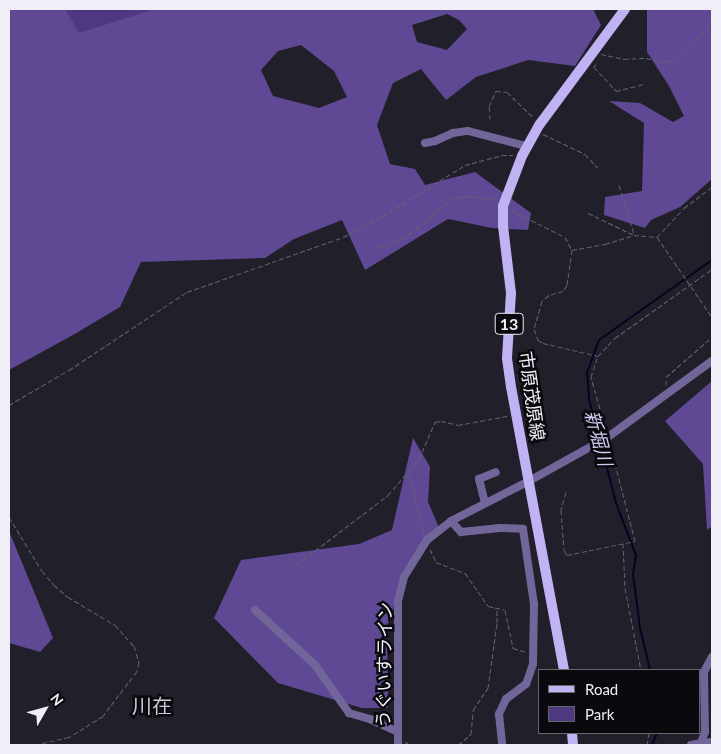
<!DOCTYPE html>
<meta charset="utf-8">
<style>
body{margin:0}
#map{position:relative;width:721px;height:754px;overflow:hidden;background:#211f2a;font-family:Lato,"Noto Sans JP",sans-serif}
div>[style]{position:absolute}
[style*='--x']{left:calc(var(--x)*1px);top:calc(var(--y)*1px);width:calc(var(--w)*1px);rotate:calc(var(--a)*1deg)}
.green>*{inset:0;background:#4e3980}
.forest>*{inset:0;background:#5f4995}
.stream>*{height:2px;margin:-1px;padding:0 1px;transform-origin:1px;border-radius:1px;background:#0a0020}
.path>*{height:1px;margin-top:-0.5px;transform-origin:0;background:repeating-linear-gradient(90deg,#64626c 0 5px,transparent 0 7.5px)}
.minor>*{height:8px;margin:-4px;padding:0 4px;transform-origin:4px;border-radius:4px;background:#716599}
.major>*{height:10px;margin:-5px;padding:0 5px;transform-origin:5px;border-radius:5px;background:#c0b2f3}
span{translate:-50% -50%;white-space:nowrap;text-align:center;line-height:1.15;-webkit-text-stroke:5px #0a0a0e;paint-order:stroke}
.shield-label span{padding:1px 4px;background:#0a0a0e;border:1px solid;border-radius:4px;-webkit-text-stroke-width:0}
.shield-label{font-size:16px;color:#f0eef6;font-weight:700}
.street-label{font-size:18px;color:#f0eef6}
.water-label{font-size:19px;color:#d1c9f4;font-style:italic}
.quarter-label{font-size:20px;color:#ccc9d8}
.frame{position:absolute;inset:0;border:10px solid #f0eef6;pointer-events:none}
.legend{position:absolute;left:538px;top:669px;width:162px;height:65px;box-sizing:border-box;background:#0a0a0e;border:1px solid #66656b;margin:0;padding:6px 9px;list-style:none;font-size:15px;color:#f0eef6}
.legend li{display:flex;align-items:center;gap:10px;height:25px}
.legend b{width:25px;border:1px solid #66656b}
.north{position:absolute;left:20px;top:684px;width:50px;height:50px;-webkit-text-stroke:4px #0a0a0e;paint-order:stroke;rotate:52deg;font-size:14px;font-weight:700;line-height:20px;text-align:center;color:#f0eef6}
.north::after{content:'';display:block;margin:auto;width:18px;height:22px;background:#f0eef6;clip-path:polygon(50% 0,100% 100%,50% 72%,0 100%)}
</style>
<div id="map">
<div class="green">
<i style="clip-path:polygon(9px 9px,215px 9px,81px 46px)"></i>
</div>
<div class="forest">
<i style="clip-path:polygon(evenodd,9px 9px,65px 9px,79px 33px,155px 9px,593px 9px,601px 25px,575px 66px,528px 60px,476px 77px,446px 100px,421px 69px,393px 83px,377px 125px,390px 164px,415px 169px,425px 185px,475px 172px,531px 213px,528px 230px,492px 228px,448px 219px,365px 270px,342px 220px,294px 239px,265px 258px,141px 262px,120px 307px,73px 335px,9px 370px,9px 9px,447px 14px,459px 20px,467px 29px,447px 50px,417px 42px,412px 25px,447px 14px,9px 9px,301px 45px,334px 71px,347px 97px,319px 108px,273px 96px,261px 70px,278px 51px,301px 45px)"></i>
<i style="clip-path:polygon(647px 9px,712px 9px,712px 179px,680px 207px,651px 220px,645px 228px,604px 215px,605px 197px,642px 191px,644px 123px,609px 101px,640px 103px,673px 122px,684px 116px,669px 86px,647px 52px)"></i>
<i style="clip-path:polygon(712px 381px,712px 526px,707px 530px,703px 464px,665px 421px)"></i>
<i style="clip-path:polygon(413px 438px,430px 467px,428px 502px,440px 530px,404px 577px,387px 626px,388px 708px,362px 708px,278px 683px,214px 618px,241px 560px,359px 544px,392px 530px)"></i>
<i style="clip-path:polygon(9px 531px,53px 638px,40px 652px,9px 643px)"></i>
</div>
<div class="stream">
<i style="--x:599;--y:438;--w:40;--a:-104.4"></i>
<i style="--x:589;--y:399;--w:26;--a:-94"></i>
<i style="--x:587;--y:373;--w:35;--a:-70"></i>
<i style="--x:599;--y:340;--w:138;--a:-35.3"></i>
<i style="--x:601;--y:445;--w:60;--a:75.5"></i>
<i style="--x:616;--y:503;--w:56;--a:69"></i>
<i style="--x:636;--y:555;--w:19;--a:99"></i>
<i style="--x:633;--y:574;--w:54;--a:82.6"></i>
<i style="--x:640;--y:628;--w:43;--a:76.6"></i>
<i style="--x:652;--y:745;--w:13;--a:-67"></i>
</div>
<div class="path">
<i style="--x:601;--y:54;--w:24;--a:12"></i>
<i style="--x:624;--y:59;--w:22;--a:-3"></i>
<i style="--x:646;--y:58;--w:19;--a:12"></i>
<i style="--x:665;--y:62;--w:7;--a:-16"></i>
<i style="--x:672;--y:60;--w:54;--a:-42"></i>
<i style="--x:596;--y:64;--w:4;--a:124"></i>
<i style="--x:594;--y:67;--w:33;--a:47"></i>
<i style="--x:616;--y:91;--w:29;--a:-14"></i>
<i style="--x:490;--y:119;--w:13;--a:-94"></i>
<i style="--x:489;--y:106;--w:17;--a:-65"></i>
<i style="--x:496;--y:91;--w:11;--a:5"></i>
<i style="--x:507;--y:92;--w:37;--a:44"></i>
<i style="--x:543;--y:134;--w:47;--a:25.5"></i>
<i style="--x:585;--y:154;--w:19;--a:47"></i>
<i style="--x:619;--y:185;--w:51;--a:73"></i>
<i style="--x:511;--y:210;--w:60;--a:26.6"></i>
<i style="--x:565;--y:237;--w:15;--a:62"></i>
<i style="--x:572;--y:250;--w:34;--a:-10"></i>
<i style="--x:605;--y:244;--w:30;--a:-17"></i>
<i style="--x:634;--y:235;--w:23;--a:5"></i>
<i style="--x:657;--y:237;--w:97;--a:55.5"></i>
<i style="--x:588;--y:213;--w:51;--a:25.6"></i>
<i style="--x:657;--y:237;--w:40;--a:-47"></i>
<i style="--x:684;--y:208;--w:35;--a:-37"></i>
<i style="--x:379;--y:247;--w:16;--a:-14"></i>
<i style="--x:395;--y:243;--w:25;--a:-34"></i>
<i style="--x:416;--y:229;--w:45;--a:-40.5"></i>
<i style="--x:450;--y:200;--w:14;--a:-17"></i>
<i style="--x:463;--y:196;--w:34;--a:5"></i>
<i style="--x:572;--y:250;--w:35;--a:98"></i>
<i style="--x:567;--y:285;--w:7;--a:124"></i>
<i style="--x:563;--y:291;--w:15;--a:164"></i>
<i style="--x:549;--y:295;--w:9;--a:139"></i>
<i style="--x:542;--y:301;--w:29;--a:106"></i>
<i style="--x:534;--y:329;--w:12;--a:70"></i>
<i style="--x:538;--y:340;--w:6;--a:31"></i>
<i style="--x:543;--y:343;--w:57;--a:13.3"></i>
<i style="--x:666;--y:385;--w:8;--a:-90"></i>
<i style="--x:666;--y:377;--w:61;--a:-41"></i>
<i style="--x:9;--y:405;--w:69;--a:-30.3"></i>
<i style="--x:69;--y:370;--w:141;--a:-33.5"></i>
<i style="--x:187;--y:292;--w:165;--a:-19.4"></i>
<i style="--x:343;--y:237;--w:37;--a:-27"></i>
<i style="--x:376;--y:220;--w:105;--a:-31.7"></i>
<i style="--x:465;--y:165;--w:38;--a:-15"></i>
<i style="--x:502;--y:155;--w:11;--a:0"></i>
<i style="--x:606;--y:430;--w:55;--a:-105.8"></i>
<i style="--x:591;--y:377;--w:22;--a:-72"></i>
<i style="--x:598;--y:356;--w:25;--a:-47"></i>
<i style="--x:615;--y:338;--w:119;--a:-35.4"></i>
<i style="--x:406;--y:474;--w:6;--a:45"></i>
<i style="--x:410;--y:478;--w:58;--a:76"></i>
<i style="--x:566;--y:492;--w:19;--a:106"></i>
<i style="--x:561;--y:510;--w:40;--a:85.7"></i>
<i style="--x:564;--y:550;--w:6;--a:59"></i>
<i style="--x:567;--y:555;--w:69;--a:-11.6"></i>
<i style="--x:635;--y:541;--w:100;--a:-104.5"></i>
<i style="--x:9;--y:517;--w:63;--a:58.6"></i>
<i style="--x:42;--y:571;--w:18;--a:49"></i>
<i style="--x:54;--y:585;--w:18;--a:41"></i>
<i style="--x:68;--y:597;--w:55;--a:30.8"></i>
<i style="--x:115;--y:625;--w:28;--a:48"></i>
<i style="--x:134;--y:646;--w:17;--a:73"></i>
<i style="--x:139;--y:662;--w:9;--a:103"></i>
<i style="--x:137;--y:671;--w:56;--a:127.1"></i>
<i style="--x:103;--y:716;--w:40;--a:148"></i>
<i style="--x:69;--y:737;--w:35;--a:167"></i>
<i style="--x:623;--y:543;--w:45;--a:87.5"></i>
<i style="--x:625;--y:588;--w:84;--a:79"></i>
<i style="--x:430;--y:549;--w:14;--a:65"></i>
<i style="--x:436;--y:562;--w:31;--a:21"></i>
<i style="--x:465;--y:573;--w:40;--a:55.1"></i>
<i style="--x:488;--y:606;--w:17;--a:13"></i>
<i style="--x:505;--y:610;--w:39;--a:78"></i>
<i style="--x:513;--y:648;--w:14;--a:17"></i>
<i style="--x:291;--y:569;--w:122;--a:-37.3"></i>
<i style="--x:388;--y:495;--w:48;--a:-49.3"></i>
<i style="--x:419;--y:459;--w:40;--a:-66.6"></i>
<i style="--x:435;--y:422;--w:6;--a:-9"></i>
<i style="--x:441;--y:421;--w:17;--a:13"></i>
<i style="--x:458;--y:425;--w:50;--a:-10.4"></i>
<i style="--x:405;--y:742;--w:7;--a:27"></i>
<i style="--x:458;--y:745;--w:17;--a:-40"></i>
<i style="--x:471;--y:734;--w:24;--a:-85"></i>
<i style="--x:473;--y:710;--w:27;--a:-56"></i>
<i style="--x:488;--y:688;--w:66;--a:-82.1"></i>
<i style="--x:497;--y:623;--w:15;--a:-90"></i>
<i style="--x:647;--y:745;--w:12;--a:-81"></i>
</div>
<div class="minor">
<i style="--x:425;--y:143;--w:10;--a:-11"></i>
<i style="--x:435;--y:141;--w:20;--a:-24"></i>
<i style="--x:453;--y:133;--w:15;--a:-8"></i>
<i style="--x:468;--y:131;--w:60;--a:14.5"></i>
<i style="--x:485;--y:503;--w:25;--a:-104"></i>
<i style="--x:479;--y:479;--w:18;--a:-22"></i>
<i style="--x:451;--y:521;--w:15;--a:48"></i>
<i style="--x:461;--y:532;--w:39;--a:-6"></i>
<i style="--x:500;--y:528;--w:23;--a:2"></i>
<i style="--x:523;--y:529;--w:76;--a:81.7"></i>
<i style="--x:534;--y:604;--w:60;--a:91"></i>
<i style="--x:533;--y:664;--w:21;--a:109"></i>
<i style="--x:526;--y:684;--w:25;--a:143"></i>
<i style="--x:506;--y:699;--w:17;--a:115"></i>
<i style="--x:499;--y:714;--w:31;--a:84"></i>
<i style="--x:255;--y:610;--w:81;--a:42.5"></i>
<i style="--x:315;--y:665;--w:59;--a:54.7"></i>
<i style="--x:349;--y:713;--w:22;--a:16"></i>
<i style="--x:370;--y:719;--w:31;--a:25"></i>
<i style="--x:701;--y:743;--w:11;--a:-5"></i>
<i style="--x:398;--y:745;--w:144;--a:-90"></i>
<i style="--x:398;--y:601;--w:25;--a:-76"></i>
<i style="--x:404;--y:577;--w:44;--a:-58.1"></i>
<i style="--x:427;--y:540;--w:31;--a:-38"></i>
<i style="--x:451;--y:521;--w:88;--a:-27.1"></i>
<i style="--x:529;--y:481;--w:90;--a:-29.1"></i>
<i style="--x:608;--y:437;--w:129;--a:-36.2"></i>
<i style="--x:691;--y:745;--w:10;--a:-11"></i>
<i style="--x:701;--y:743;--w:12;--a:-70"></i>
<i style="--x:705;--y:732;--w:60;--a:-91"></i>
<i style="--x:704;--y:672;--w:17;--a:-62"></i>
</div>
<div class="major">
<i style="--x:564;--y:670;--w:288;--a:-100.6"></i>
<i style="--x:511;--y:387;--w:29;--a:-98"></i>
<i style="--x:507;--y:358;--w:65;--a:-86.5"></i>
<i style="--x:511;--y:293;--w:67;--a:-96.8"></i>
<i style="--x:503;--y:226;--w:20;--a:-90"></i>
<i style="--x:503;--y:206;--w:53;--a:-69.2"></i>
<i style="--x:522;--y:156;--w:37;--a:-61"></i>
<i style="--x:540;--y:124;--w:143;--a:-53.5"></i>
<i style="--x:572;--y:733;--w:12;--a:85"></i>
</div>
<div class="shield-label">
<span style="left:509px;top:324px">13</span>
</div>
<div class="street-label">
<span style="left:532px;top:396px;rotate:82deg">市原茂原線</span>
<span style="left:384px;top:665px;rotate:-89deg">うぐいすライン</span>
</div>
<div class="water-label">
<span style="left:599px;top:438px;rotate:75deg">新堀川</span>
</div>
<div class="quarter-label">
<span style="left:152px;top:705px">川在</span>
</div>
<div class="frame"></div>
<ul class="legend">
<li><b style="height:6px;background:#c0b2f3"></b>Road</li>
<li><b style="height:14px;background:#4e3980"></b>Park</li>
</ul>
<div class="north">N</div>
</div>
